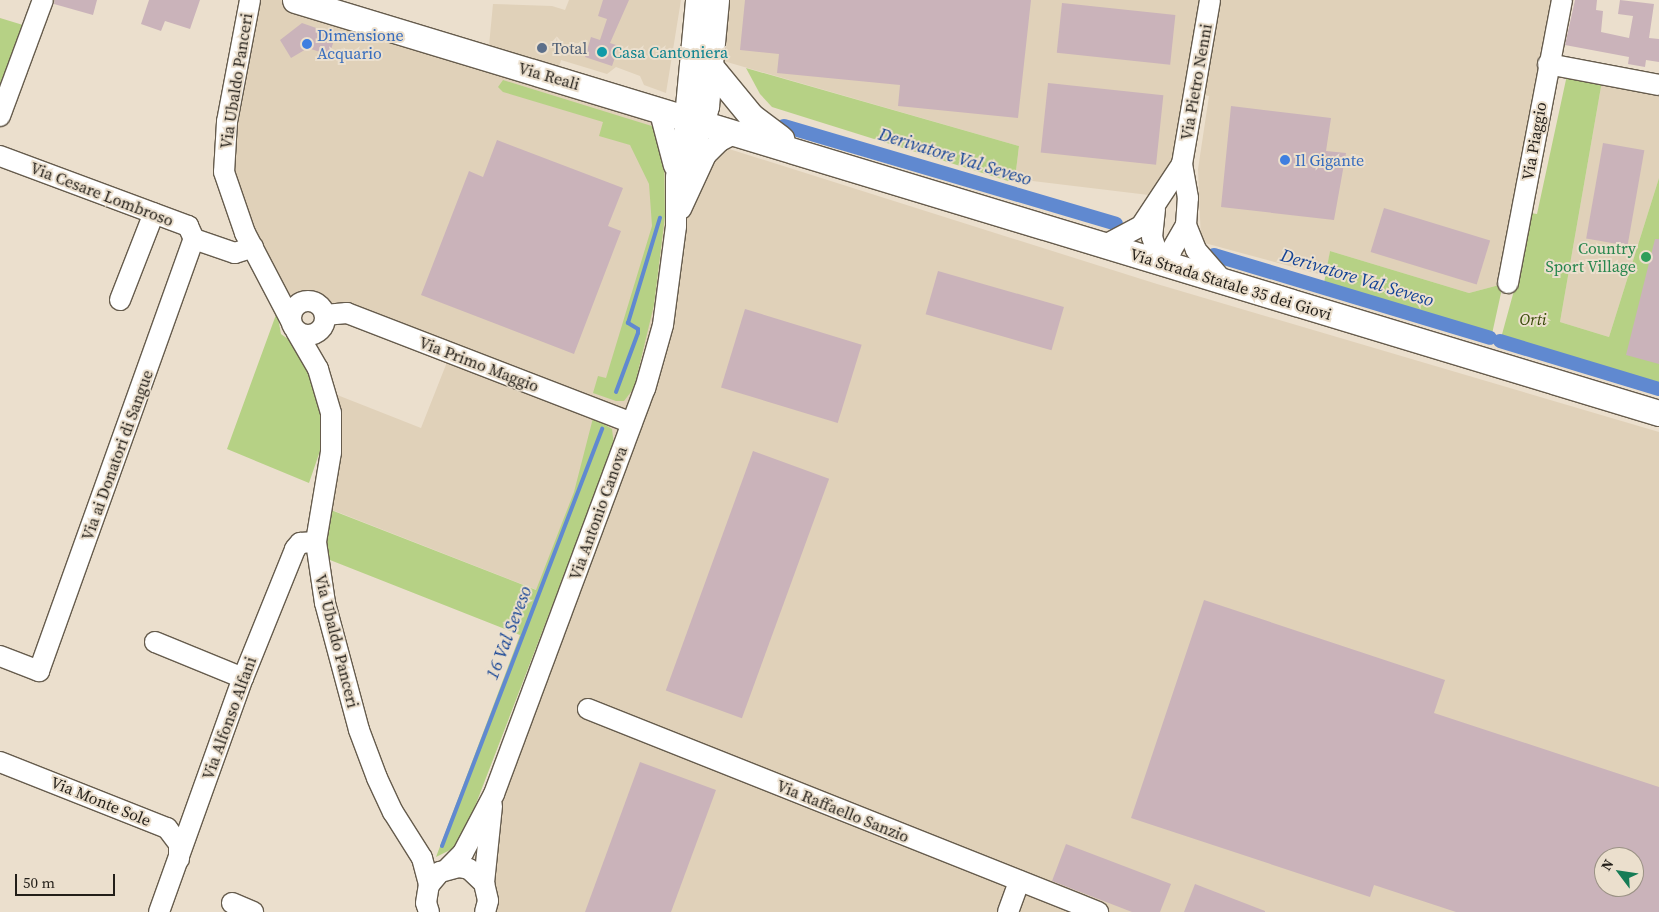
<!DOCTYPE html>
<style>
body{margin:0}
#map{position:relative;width:1659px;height:912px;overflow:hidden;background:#ebdfcd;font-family:"Source Serif 4",serif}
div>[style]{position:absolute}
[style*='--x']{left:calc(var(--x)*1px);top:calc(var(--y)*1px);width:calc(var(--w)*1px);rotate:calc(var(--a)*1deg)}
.built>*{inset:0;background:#e0d1b9}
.green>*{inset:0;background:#b6d185}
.stream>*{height:4px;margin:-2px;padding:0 2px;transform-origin:2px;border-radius:2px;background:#6089d0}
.canal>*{height:14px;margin:-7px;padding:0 7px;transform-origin:7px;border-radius:7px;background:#6089d0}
.building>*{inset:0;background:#cab3ba;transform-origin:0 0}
.roads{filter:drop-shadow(1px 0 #665c4d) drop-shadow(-1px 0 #665c4d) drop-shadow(0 1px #665c4d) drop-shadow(0 -1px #665c4d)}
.minor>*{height:20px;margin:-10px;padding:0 10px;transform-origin:10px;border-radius:10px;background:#fff}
.minor>.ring{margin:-10px;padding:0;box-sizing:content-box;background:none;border:20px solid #fff;border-radius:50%}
.major>*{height:25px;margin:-12.5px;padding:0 12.5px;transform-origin:12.5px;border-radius:12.5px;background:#fff}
.dots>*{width:14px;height:14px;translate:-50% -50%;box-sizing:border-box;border:2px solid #ebdfcd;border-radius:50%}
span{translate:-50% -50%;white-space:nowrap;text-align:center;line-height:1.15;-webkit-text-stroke:4px #ebdfcd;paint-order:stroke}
.shop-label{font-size:16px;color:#366cbe}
.left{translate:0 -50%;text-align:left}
.service-label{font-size:16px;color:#4e5e75}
.culture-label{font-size:16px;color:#0d838f}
.street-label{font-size:16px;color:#231f19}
.leisure-label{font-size:16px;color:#27864d}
.right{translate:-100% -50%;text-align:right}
.park-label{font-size:16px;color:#354604;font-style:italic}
.water-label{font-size:18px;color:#114195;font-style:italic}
.north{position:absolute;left:1594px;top:847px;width:50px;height:50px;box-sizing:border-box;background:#ebdfcd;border:1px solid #9b9285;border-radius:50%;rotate:301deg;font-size:14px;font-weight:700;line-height:20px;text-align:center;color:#231f19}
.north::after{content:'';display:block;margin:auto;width:18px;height:22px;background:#167c56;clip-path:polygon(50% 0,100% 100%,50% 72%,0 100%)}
.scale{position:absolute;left:15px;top:874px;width:100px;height:22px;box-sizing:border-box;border:2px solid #231f19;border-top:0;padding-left:6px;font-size:15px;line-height:18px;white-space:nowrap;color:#231f19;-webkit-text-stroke:4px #ebdfcd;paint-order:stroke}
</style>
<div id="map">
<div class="built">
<i style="clip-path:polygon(evenodd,254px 0,281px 0,381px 31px,726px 148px,1157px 284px,1659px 432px,1659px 912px,493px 912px,492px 883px,500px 795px,570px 603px,317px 504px,328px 451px,322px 389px,421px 428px,451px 352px,315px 301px,294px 297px,278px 287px,227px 173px,254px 0,1604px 857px,1634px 857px,1634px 887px,1604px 887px,1604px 857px)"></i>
<i style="clip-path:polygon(569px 0,681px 0,666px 93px,644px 85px,640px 76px,616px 67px,607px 74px,561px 60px,557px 75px,488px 56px,493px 4px,552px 6px,565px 10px)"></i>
<i style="clip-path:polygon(728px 0,1204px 0,1179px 161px,1157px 196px,1015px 179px,1019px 146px,720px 60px)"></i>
<i style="clip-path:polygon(1219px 0,1560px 0,1503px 284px,1469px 293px,1330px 251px,1326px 276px,1201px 242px,1198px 169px,1209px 96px,1203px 95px)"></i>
<i style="clip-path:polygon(1602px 81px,1659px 93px,1659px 178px,1609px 337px,1560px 322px)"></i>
</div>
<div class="green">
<i style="clip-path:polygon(0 18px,23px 25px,0 85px)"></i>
<i style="clip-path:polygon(746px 68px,1019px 146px,1015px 179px,1008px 181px,772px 107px,760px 94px)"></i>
<i style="clip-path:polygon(1567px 75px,1602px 81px,1560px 322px,1609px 337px,1659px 178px,1659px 386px,1501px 338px,1521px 265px,1530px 213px,1537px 214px)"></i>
<i style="clip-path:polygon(503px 80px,655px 127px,664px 148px,665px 216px,654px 305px,634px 388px,624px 401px,616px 401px,593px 393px,598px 376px,606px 378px,652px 226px,649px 184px,630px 145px,599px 136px,603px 122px,503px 92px,498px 87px)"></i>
<i style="clip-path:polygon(1330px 251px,1469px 293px,1503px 284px,1492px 334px,1324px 283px)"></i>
<i style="clip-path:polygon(277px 312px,281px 334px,299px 347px,322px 401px,322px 445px,309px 483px,227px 449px)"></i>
<i style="clip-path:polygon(593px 418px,612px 429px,614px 445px,464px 835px,456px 847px,436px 857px,520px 635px,330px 560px,326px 540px,331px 510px,536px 590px,574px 492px)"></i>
</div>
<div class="stream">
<i style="--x:616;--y:392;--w:63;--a:-69.6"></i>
<i style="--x:638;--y:333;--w:4;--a:-90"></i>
<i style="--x:638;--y:329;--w:12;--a:-149"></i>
<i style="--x:628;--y:323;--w:110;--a:-73.1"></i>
<i style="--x:442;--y:846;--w:447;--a:-69"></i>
</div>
<div class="canal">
<i style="--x:784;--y:126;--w:346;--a:16.4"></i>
<i style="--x:1214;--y:255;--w:288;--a:16.7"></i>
<i style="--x:1500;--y:341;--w:166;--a:16.8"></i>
</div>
<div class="building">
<i style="clip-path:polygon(55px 0,97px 0,93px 15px,54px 4px)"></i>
<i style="clip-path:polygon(149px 0,200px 0,190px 29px,165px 21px,161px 31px,141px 24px)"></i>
<i style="clip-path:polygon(603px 0,629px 0,610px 43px,619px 46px,612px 66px,585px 57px,591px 37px,600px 40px,607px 19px,598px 16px)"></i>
<i style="clip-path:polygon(745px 0,1031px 0,1018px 118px,898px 106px,900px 85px,777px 73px,779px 54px,740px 50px)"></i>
<i style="clip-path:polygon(1575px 0,1597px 0,1596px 10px,1603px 11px,1601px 32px,1629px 38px,1633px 16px,1618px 14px,1620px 0,1654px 4px,1649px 38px,1659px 39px,1659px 62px,1646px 60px,1645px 67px,1628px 64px,1629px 57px,1565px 45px)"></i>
<i style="left:1062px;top:3px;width:114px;height:50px;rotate:6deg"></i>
<i style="clip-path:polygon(302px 23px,336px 35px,329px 55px,308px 48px,291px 58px,280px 40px)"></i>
<i style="left:1048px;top:83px;width:116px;height:70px;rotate:6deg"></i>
<i style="clip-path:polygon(1231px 106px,1331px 118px,1326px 151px,1346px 153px,1334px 220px,1221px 207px)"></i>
<i style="clip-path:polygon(497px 140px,623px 188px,608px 226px,621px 231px,574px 354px,421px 295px,469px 171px,483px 177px)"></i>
<i style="left:1603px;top:143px;width:42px;height:97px;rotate:10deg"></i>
<i style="left:1384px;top:208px;width:111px;height:46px;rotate:17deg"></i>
<i style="clip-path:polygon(1655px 239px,1659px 239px,1659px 364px,1626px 355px)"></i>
<i style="left:938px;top:271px;width:131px;height:45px;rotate:16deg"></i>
<i style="left:745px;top:309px;width:122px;height:82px;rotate:17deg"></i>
<i style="left:753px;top:451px;width:81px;height:255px;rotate:20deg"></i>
<i style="clip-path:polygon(evenodd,1204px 600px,1445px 680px,1434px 713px,1659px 787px,1659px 912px,1456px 912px,1374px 885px,1370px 897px,1131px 818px,1204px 600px,1604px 857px,1634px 857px,1634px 887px,1604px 887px,1604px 857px)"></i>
<i style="clip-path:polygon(640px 762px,716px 790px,671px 912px,585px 912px)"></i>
<i style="clip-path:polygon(1066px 844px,1171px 884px,1160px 912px,1132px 912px,1052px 881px)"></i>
<i style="clip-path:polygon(1195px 884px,1265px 911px,1265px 912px,1184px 912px)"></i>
</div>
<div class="roads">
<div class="minor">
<i style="--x:250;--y:0;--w:124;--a:100.7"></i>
<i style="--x:227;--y:122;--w:50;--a:93.4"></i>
<i style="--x:224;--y:172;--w:65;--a:71"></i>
<i style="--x:245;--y:233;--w:99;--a:62.4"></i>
<i style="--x:1548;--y:64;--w:113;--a:10.7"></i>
<i style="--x:659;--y:109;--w:59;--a:75.3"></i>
<i style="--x:0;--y:116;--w:124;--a:-69.7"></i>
<i style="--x:0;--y:156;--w:201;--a:20.4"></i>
<i style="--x:188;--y:226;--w:14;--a:65"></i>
<i style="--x:194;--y:239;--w:43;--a:18.9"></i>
<i style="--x:235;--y:253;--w:19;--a:-18"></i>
<i style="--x:691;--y:169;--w:49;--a:-77.1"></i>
<i style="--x:681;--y:209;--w:60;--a:-65.2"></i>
<i style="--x:706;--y:155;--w:20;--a:-45"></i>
<i style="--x:720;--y:141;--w:20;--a:-27"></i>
<i style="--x:1155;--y:209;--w:28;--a:96"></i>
<i style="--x:1152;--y:237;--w:26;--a:72"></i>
<i style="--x:1160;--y:262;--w:16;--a:-45"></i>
<i style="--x:1171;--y:251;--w:30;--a:-60"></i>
<i style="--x:1186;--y:225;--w:27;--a:-86"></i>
<i style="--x:1188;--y:198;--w:35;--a:-100"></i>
<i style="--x:1182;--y:164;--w:166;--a:-80.3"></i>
<i style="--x:1186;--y:225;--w:27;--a:68"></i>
<i style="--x:1196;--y:250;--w:41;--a:48.9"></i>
<i style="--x:1105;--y:245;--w:41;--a:-27.8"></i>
<i style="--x:1141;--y:226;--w:74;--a:-56.5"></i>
<i style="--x:1508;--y:283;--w:288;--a:-79.2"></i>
<i style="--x:120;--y:300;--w:93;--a:-68.7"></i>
<i class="ring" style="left:291px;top:301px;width:14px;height:14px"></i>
<i style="--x:325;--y:315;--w:22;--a:-5"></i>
<i style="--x:347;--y:313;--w:305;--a:21.1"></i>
<i style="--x:296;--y:331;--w:44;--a:59.9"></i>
<i style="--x:318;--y:369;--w:46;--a:73.5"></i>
<i style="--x:331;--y:413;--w:39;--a:90"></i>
<i style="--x:331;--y:452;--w:91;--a:99.5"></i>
<i style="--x:316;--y:542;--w:62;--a:81.6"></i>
<i style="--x:325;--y:603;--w:131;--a:75"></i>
<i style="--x:359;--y:730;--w:51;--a:69.4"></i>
<i style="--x:377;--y:778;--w:38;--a:65"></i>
<i style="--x:393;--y:812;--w:54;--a:57.8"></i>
<i style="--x:422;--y:858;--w:28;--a:75"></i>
<i style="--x:155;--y:642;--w:95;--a:22.2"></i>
<i style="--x:0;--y:656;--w:42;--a:21"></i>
<i style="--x:39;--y:671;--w:459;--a:-70.3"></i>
<i style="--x:588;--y:709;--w:549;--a:21.7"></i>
<i style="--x:0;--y:762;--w:180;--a:21.6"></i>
<i style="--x:167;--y:828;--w:20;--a:53"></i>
<i style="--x:179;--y:844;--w:15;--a:90"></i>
<i style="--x:448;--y:868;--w:21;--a:-45"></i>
<i style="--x:463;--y:853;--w:67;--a:-62.3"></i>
<i style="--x:494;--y:794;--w:432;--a:-69.6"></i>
<i style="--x:645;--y:389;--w:66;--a:-74.3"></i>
<i style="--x:663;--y:325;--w:100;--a:-82.5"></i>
<i style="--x:676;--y:226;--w:49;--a:-90"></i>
<i style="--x:676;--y:177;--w:61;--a:-79.6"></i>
<i style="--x:484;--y:883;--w:78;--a:-84.1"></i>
<i style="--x:232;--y:903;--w:23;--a:23"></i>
<i style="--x:159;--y:912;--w:249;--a:-70.3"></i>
<i style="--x:243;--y:678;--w:139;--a:-68"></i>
<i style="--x:295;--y:549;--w:8;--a:-50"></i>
<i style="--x:300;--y:543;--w:16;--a:-4"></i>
<i style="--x:429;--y:912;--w:9;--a:-108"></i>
<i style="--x:426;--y:903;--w:18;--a:-81"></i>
<i style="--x:429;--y:885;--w:17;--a:-50"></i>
<i style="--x:440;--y:872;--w:20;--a:-15"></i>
<i style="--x:459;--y:867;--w:10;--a:11"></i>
<i style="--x:469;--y:869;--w:21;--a:43"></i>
<i style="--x:484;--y:883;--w:18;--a:77"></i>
<i style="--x:488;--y:901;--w:11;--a:105"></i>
<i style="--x:1008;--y:912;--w:33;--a:-70"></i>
</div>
<div class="major">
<i style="--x:295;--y:0;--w:1425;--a:16.85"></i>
<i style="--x:710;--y:66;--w:65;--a:50.6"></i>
<i style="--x:751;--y:116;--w:38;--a:37"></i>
<i style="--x:687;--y:117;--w:118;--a:-84.6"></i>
<i style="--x:702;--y:121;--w:16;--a:-75"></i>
<i style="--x:706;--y:106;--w:106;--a:-84.6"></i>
</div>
</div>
<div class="dots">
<i style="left:307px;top:44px;background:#3f7fe0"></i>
<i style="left:542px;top:48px;background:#5c6f8a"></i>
<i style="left:602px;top:52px;background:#0f9aa8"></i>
<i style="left:1285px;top:160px;background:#3f7fe0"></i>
<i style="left:1646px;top:257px;background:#2e9e5b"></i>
</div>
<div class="shop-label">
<span class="left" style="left:317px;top:44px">Dimensione<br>Acquario</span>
<span class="left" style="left:1295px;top:160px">Il Gigante</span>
</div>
<div class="service-label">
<span class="left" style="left:552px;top:48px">Total</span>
</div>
<div class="culture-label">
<span class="left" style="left:612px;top:52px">Casa Cantoniera</span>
</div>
<div class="street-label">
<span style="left:549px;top:76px;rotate:16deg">Via Reali</span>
<span style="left:236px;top:81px;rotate:-81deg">Via Ubaldo Panceri</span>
<span style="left:1196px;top:82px;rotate:-80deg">Via Pietro Nenni</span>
<span style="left:1534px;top:141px;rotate:-80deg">Via Piaggio</span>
<span style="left:102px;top:194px;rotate:21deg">Via Cesare Lombroso</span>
<span style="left:1231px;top:284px;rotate:17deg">Via Strada Statale 35 dei Giovi</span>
<span style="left:479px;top:364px;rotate:21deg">Via Primo Maggio</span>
<span style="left:117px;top:455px;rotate:-70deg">Via ai Donatori di Sangue</span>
<span style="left:598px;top:513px;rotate:-70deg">Via Antonio Canova</span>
<span style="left:337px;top:641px;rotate:76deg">Via Ubaldo Panceri</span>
<span style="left:229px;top:718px;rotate:-70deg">Via Alfonso Alfani</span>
<span style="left:101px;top:801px;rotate:22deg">Via Monte Sole</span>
<span style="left:843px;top:811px;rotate:22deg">Via Raffaello Sanzio</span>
</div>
<div class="leisure-label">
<span class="right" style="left:1636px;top:257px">Country<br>Sport Village</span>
</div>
<div class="park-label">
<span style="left:1533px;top:319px">Orti</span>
</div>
<div class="water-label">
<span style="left:955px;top:157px;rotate:17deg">Derivatore Val Seveso</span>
<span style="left:1357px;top:278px;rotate:17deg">Derivatore Val Seveso</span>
<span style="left:509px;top:633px;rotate:-69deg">16 Val Seveso</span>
</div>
<div class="north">N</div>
<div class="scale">50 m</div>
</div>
